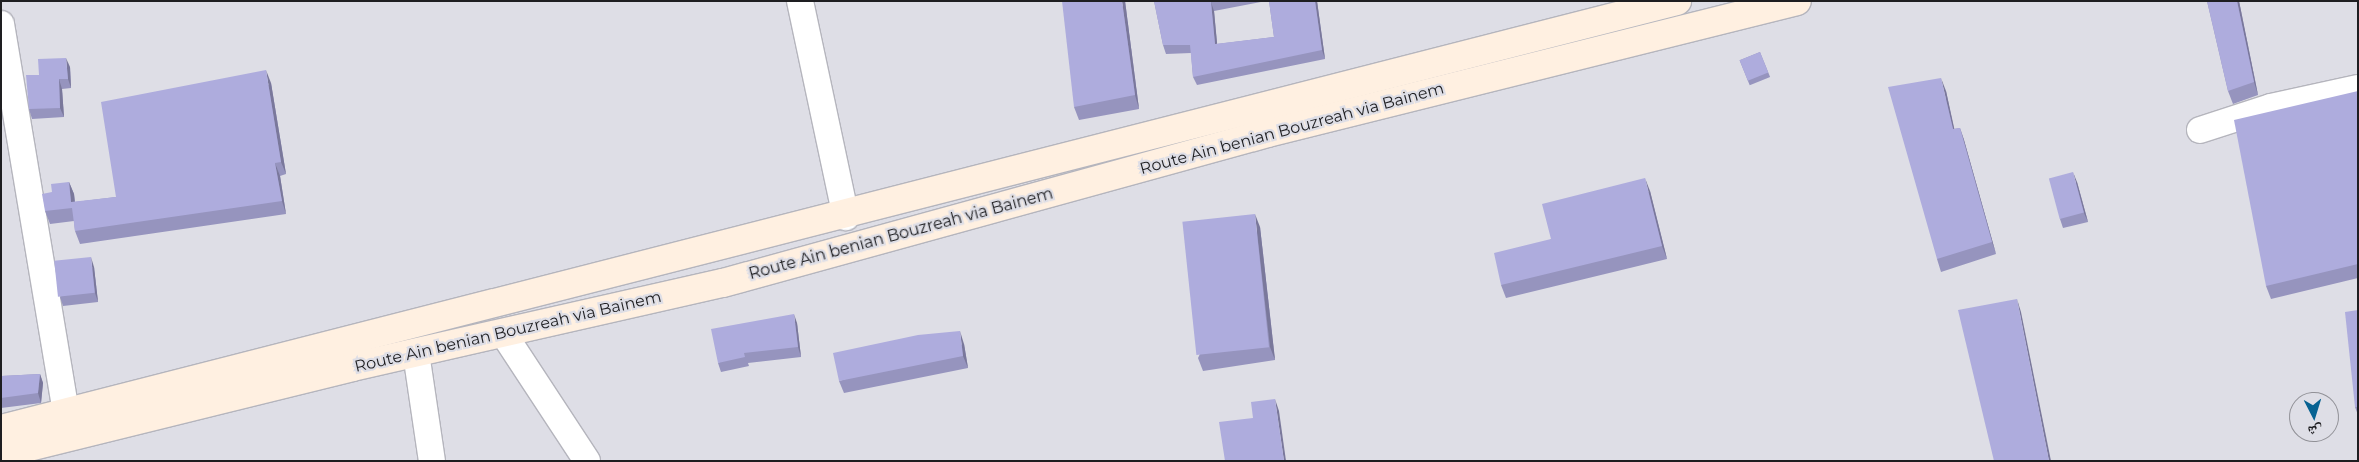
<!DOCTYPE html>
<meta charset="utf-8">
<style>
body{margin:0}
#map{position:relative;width:2359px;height:462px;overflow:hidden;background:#dedee6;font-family:Montserrat,"Noto Naskh Arabic",sans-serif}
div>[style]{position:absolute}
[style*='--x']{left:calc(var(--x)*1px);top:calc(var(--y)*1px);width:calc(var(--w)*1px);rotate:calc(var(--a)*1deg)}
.roads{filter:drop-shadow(1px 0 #b5b5bd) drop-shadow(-1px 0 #b5b5bd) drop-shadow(0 1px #b5b5bd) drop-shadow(0 -1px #b5b5bd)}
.street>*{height:26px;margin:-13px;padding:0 13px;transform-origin:13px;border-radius:13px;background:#fff}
.secondary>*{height:28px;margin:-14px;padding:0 14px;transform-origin:14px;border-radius:14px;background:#fff0e1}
.wall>*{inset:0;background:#9694be;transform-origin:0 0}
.shaded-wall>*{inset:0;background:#7a789b}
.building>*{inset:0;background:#aeacdd;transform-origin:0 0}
span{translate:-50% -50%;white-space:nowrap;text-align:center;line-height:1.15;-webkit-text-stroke:4.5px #dedee6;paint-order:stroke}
.street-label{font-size:16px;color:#1e1e21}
.frame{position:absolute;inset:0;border:2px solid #1e1e21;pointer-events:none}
.north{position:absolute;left:2289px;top:392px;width:50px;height:50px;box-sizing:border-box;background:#dedee6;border:1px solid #919197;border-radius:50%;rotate:175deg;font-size:14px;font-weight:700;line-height:20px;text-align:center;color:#1e1e21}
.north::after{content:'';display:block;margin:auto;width:18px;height:22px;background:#066292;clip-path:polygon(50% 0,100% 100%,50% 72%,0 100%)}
</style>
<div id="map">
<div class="roads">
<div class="street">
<i style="--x:800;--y:1;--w:221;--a:78"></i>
<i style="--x:1;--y:24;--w:394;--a:80.5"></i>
<i style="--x:2200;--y:130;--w:75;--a:-17.9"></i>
<i style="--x:2271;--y:107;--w:89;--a:-12.3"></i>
<i style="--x:503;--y:333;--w:153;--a:56.7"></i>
<i style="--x:416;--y:353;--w:109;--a:81.6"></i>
</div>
<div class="secondary">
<i style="--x:1;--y:429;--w:1730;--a:-14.33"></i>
<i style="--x:1;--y:454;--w:362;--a:-13.9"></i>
<i style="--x:352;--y:367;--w:380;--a:-12.8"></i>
<i style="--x:723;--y:283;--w:565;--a:-15.39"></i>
<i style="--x:1268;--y:133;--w:545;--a:-14.01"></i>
</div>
</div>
<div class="wall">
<i style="clip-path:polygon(1125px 1px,1139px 109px,1079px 120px,1074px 107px)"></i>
<i style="clip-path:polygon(1154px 1px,1266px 1px,1214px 11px,1217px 44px,1274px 37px,1269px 1px,1317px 1px,1325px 59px,1197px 85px,1193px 77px,1191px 53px,1166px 54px,1163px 45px)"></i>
<i style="clip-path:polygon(2207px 1px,2239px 1px,2258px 95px,2233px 104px,2228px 91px)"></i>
<i style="left:1760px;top:52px;width:27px;height:22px;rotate:68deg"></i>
<i style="clip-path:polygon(70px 67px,71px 88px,62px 89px,64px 117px,32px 119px,29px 109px,39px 75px)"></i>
<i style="clip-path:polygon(271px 83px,286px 174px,280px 176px,286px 214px,80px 244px,75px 231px,74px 221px,50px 224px,45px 211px,52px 192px,69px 182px,74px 194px,75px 202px,116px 197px)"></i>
<i style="clip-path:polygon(1946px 91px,1954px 129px,1960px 128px,1964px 140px,1996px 254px,1941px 272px,1937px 259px)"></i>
<i style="clip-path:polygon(2358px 91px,2358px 278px,2271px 299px,2266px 286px)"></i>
<i style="clip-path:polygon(2077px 182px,2088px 222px,2063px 228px,2060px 219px)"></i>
<i style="clip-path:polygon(1650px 191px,1667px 259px,1506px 298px,1501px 285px,1551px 239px)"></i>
<i style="clip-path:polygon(1260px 227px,1275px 360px,1203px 371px,1198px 358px)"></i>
<i style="clip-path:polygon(94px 267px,98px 302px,63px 306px,60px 297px)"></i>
<i style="clip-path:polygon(2358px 310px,2358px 415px,2355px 407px)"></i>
<i style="clip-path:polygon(797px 323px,801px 357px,748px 363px,749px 366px,721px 372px,718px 363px)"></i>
<i style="clip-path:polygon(964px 344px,968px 368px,844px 393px,839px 381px)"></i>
<i style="clip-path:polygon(1px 372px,2px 376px,40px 374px,43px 383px,41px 403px,1px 408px)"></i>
</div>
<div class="shaded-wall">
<i style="clip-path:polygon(1122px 1px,1125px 1px,1139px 109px,1135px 95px)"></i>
<i style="clip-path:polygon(1315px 1px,1317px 1px,1325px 59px,1322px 50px)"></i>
<i style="clip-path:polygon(2237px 1px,2239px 1px,2258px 95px,2254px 82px)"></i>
<i style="clip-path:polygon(1211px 2px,1214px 11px,1218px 53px,1215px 44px)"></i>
<i style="clip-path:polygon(66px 58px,70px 67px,71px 88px,68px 79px)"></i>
<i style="clip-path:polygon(266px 70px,271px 83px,286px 174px,281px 162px)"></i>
<i style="clip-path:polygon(1941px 78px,1946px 91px,1957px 141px,1953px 129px)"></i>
<i style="clip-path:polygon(59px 79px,62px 89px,64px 117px,60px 108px)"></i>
<i style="clip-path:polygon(1960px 128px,1964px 140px,1996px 254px,1992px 242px)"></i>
<i style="clip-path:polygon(275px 163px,280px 176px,286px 214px,282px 201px)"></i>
<i style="clip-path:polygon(2073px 172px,2077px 182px,2088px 222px,2084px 213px)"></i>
<i style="clip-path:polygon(1645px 178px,1650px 191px,1667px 259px,1662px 246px)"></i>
<i style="clip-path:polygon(69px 182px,74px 194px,76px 215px,71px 202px)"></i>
<i style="clip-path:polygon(1255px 214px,1260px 227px,1275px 360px,1270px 347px)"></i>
<i style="clip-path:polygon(91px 257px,94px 267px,98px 302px,95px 293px)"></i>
<i style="clip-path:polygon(2017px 299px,2021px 312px,2051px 461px,2049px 461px)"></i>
<i style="clip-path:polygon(794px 314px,797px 323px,801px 357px,798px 347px)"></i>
<i style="clip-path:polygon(960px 331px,964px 344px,968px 368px,963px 356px)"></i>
<i style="clip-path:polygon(40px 374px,43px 383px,41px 403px,38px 393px)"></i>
<i style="clip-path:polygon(1275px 399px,1279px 411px,1286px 461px,1284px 461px)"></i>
</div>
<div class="building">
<i style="clip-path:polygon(1062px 1px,1122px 1px,1135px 95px,1074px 107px)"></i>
<i style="clip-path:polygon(1154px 1px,1214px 1px,1211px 2px,1215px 44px,1274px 37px,1269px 1px,1315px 1px,1322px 50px,1193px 77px,1190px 45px,1163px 45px)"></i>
<i style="clip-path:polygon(2207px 1px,2237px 1px,2254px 82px,2228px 91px)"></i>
<i style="left:1760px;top:52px;width:22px;height:22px;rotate:68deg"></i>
<i style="clip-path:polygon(66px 58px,68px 79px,59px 79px,60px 108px,29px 109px,26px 75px,39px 75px,38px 59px)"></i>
<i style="clip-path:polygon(266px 70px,281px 162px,275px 163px,282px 201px,75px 231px,72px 208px,45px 211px,42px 194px,52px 192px,51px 184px,69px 182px,71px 202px,116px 197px,101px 102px)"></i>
<i style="clip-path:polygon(1941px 78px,1953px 129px,1960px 128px,1992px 242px,1937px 259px,1888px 87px)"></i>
<i style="clip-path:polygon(2358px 91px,2358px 264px,2266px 286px,2234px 120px)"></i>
<i style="left:2073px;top:172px;width:42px;height:25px;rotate:75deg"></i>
<i style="clip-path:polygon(1645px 178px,1662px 246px,1501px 285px,1494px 253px,1551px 239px,1542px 204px)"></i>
<i style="left:1255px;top:214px;width:134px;height:73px;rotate:84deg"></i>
<i style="left:91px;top:257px;width:36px;height:37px;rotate:84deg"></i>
<i style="clip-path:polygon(2017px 299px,2049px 461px,1994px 461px,1958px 310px)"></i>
<i style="clip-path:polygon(2358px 310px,2358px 407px,2355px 407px,2345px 312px)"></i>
<i style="clip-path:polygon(794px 314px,798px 347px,744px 353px,745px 357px,718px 363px,711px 329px)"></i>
<i style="clip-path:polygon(960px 331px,963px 356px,839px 381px,833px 353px,918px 335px)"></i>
<i style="clip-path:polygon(40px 374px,38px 393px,1px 398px,1px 376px)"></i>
<i style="clip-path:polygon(1275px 399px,1284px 461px,1225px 461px,1219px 422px,1253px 418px,1251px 402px)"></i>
</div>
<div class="street-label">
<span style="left:1292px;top:129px;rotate:-15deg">Route Ain benian Bouzreah via Bainem</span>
<span style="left:901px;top:234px;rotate:-15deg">Route Ain benian Bouzreah via Bainem</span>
<span style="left:508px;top:332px;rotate:-13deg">Route Ain benian Bouzreah via Bainem</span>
</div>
<div class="frame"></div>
<div class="north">ش</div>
</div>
